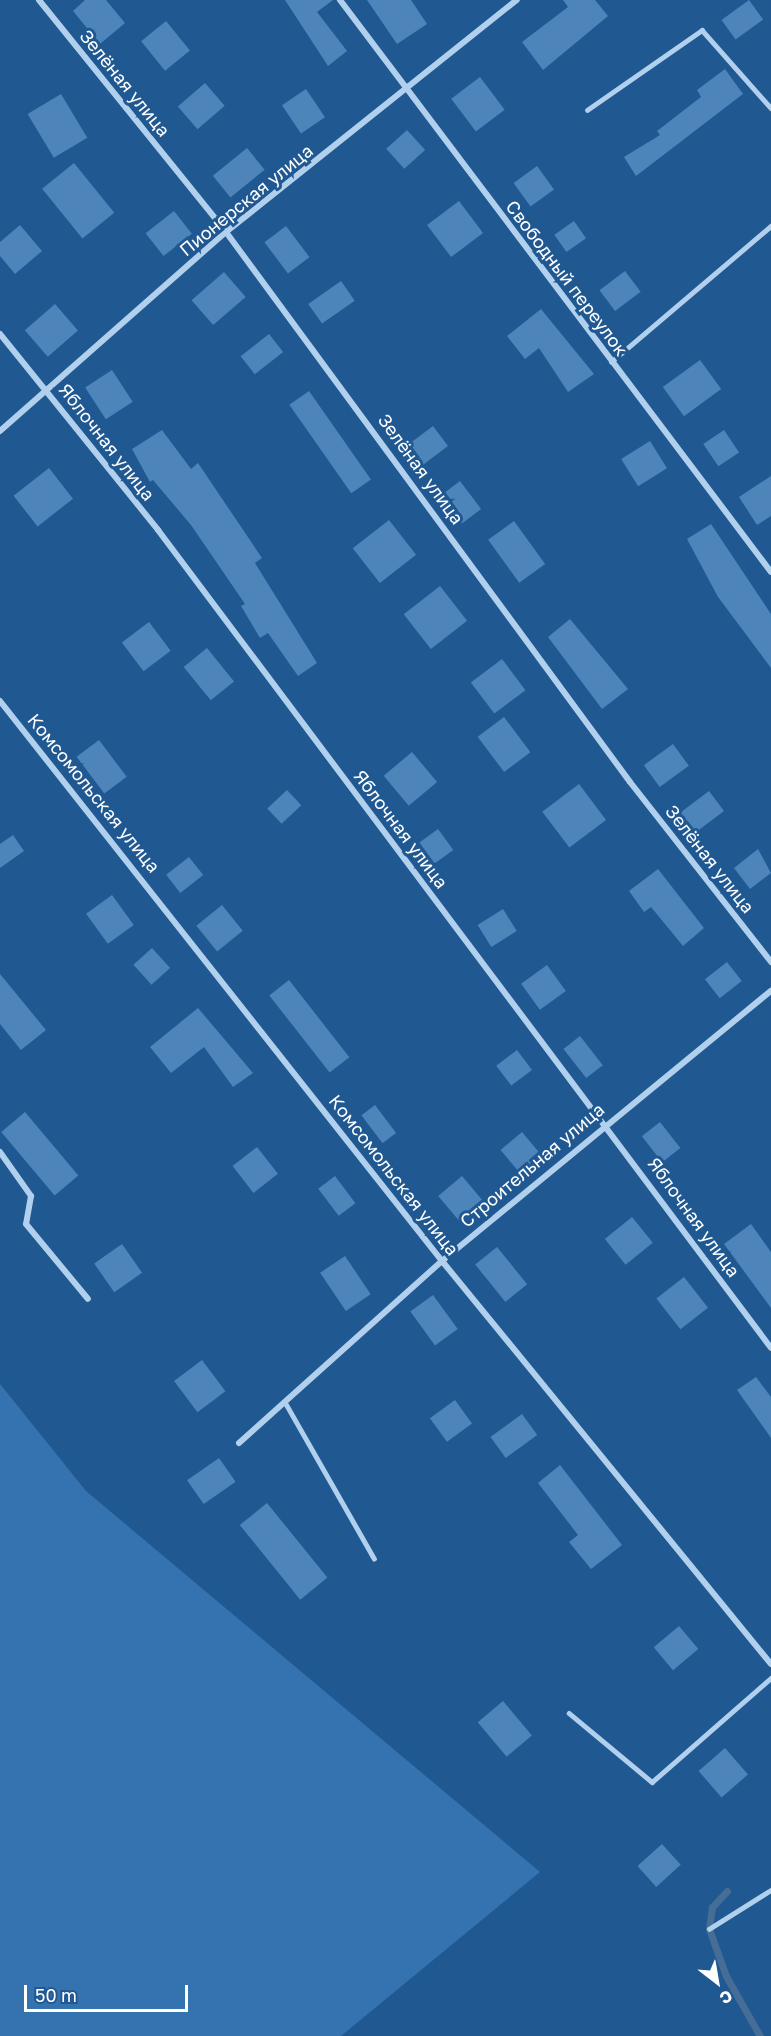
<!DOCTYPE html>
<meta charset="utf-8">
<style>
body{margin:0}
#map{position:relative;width:771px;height:2036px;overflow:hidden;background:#205892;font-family:"Golos Text",sans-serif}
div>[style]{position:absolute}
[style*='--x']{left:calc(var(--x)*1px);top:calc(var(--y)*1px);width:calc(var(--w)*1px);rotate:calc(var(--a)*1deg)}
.green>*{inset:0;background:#3473af}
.stream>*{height:7px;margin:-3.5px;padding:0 3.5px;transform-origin:3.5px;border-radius:3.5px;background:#456d95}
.building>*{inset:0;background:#4d84ba;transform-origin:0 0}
.lane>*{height:4.5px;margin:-2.25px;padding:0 2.25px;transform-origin:2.25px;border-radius:2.25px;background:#b1d0ed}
.street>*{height:6px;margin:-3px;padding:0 3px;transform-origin:3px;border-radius:3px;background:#b1d0ed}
span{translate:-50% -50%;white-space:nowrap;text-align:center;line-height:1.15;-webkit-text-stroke:6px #205892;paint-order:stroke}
.street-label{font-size:18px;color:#fff}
.north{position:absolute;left:687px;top:1952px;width:60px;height:60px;-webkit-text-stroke:4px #205892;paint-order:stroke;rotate:149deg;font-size:16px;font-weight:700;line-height:24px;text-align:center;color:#fff}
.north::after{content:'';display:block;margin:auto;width:21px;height:27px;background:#fff;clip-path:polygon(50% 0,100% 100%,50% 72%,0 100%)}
.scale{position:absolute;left:24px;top:1985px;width:164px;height:27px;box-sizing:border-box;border:3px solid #fff;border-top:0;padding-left:8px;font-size:18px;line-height:21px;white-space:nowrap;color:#fff;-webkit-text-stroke:4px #205892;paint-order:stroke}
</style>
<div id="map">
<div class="green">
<i style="clip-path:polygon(0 1384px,86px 1491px,540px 1872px,341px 2036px,0 2036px)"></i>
</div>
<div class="stream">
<i style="--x:727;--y:1891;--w:22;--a:133"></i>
<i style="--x:712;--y:1907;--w:22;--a:98"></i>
<i style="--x:709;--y:1929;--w:50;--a:70.1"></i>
<i style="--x:726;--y:1976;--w:69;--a:60.5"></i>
</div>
<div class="building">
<i style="clip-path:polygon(85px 0,106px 0,125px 23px,100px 44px,73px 11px)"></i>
<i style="clip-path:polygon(285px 0,333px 0,317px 12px,347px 51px,328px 66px)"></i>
<i style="clip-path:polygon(367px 0,411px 0,427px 24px,397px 44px)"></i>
<i style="clip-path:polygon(563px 0,595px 0,608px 16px,543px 70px,522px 42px,568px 7px)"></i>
<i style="left:749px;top:0;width:24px;height:34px;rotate:54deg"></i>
<i style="left:166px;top:21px;width:38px;height:32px;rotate:51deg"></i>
<i style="clip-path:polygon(725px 69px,743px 94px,636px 176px,624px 157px,660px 135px,657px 131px,701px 97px,697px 90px)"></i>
<i style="left:480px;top:77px;width:41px;height:36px;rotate:53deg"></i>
<i style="left:205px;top:83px;width:30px;height:36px;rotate:49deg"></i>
<i style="left:306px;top:89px;width:34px;height:29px;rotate:56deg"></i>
<i style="left:61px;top:94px;width:51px;height:39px;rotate:59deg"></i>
<i style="left:407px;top:130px;width:27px;height:28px;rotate:48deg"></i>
<i style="left:247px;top:148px;width:28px;height:44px;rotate:51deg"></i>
<i style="left:74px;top:163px;width:64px;height:41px;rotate:51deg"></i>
<i style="left:537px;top:166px;width:29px;height:29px;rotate:54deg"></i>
<i style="left:459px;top:201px;width:40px;height:40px;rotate:53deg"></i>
<i style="left:174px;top:211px;width:29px;height:36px;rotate:52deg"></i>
<i style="left:574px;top:221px;width:21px;height:24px;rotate:55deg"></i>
<i style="clip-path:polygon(20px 225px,42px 251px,15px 274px,0 256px,0 242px)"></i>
<i style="left:286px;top:226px;width:39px;height:27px;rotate:53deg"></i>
<i style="left:625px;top:271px;width:26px;height:32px;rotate:53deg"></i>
<i style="left:224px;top:272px;width:33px;height:43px;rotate:49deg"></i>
<i style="left:341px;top:281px;width:24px;height:40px;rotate:55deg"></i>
<i style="left:55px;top:304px;width:35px;height:40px;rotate:49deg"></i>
<i style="clip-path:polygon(541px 309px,594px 374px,568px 392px,539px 348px,525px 359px,507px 336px)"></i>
<i style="left:269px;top:334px;width:23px;height:36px;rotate:52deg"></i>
<i style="left:700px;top:360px;width:36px;height:46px;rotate:54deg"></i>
<i style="left:112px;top:370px;width:38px;height:32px;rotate:57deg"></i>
<i style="left:309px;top:391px;width:108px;height:24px;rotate:55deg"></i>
<i style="left:433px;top:426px;width:25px;height:32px;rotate:53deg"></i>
<i style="clip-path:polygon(162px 430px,191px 469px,198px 463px,262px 558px,255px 563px,317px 663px,298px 676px,268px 633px,260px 638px,241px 606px,245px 604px,191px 525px,153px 480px,150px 482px,132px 449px)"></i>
<i style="left:724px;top:430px;width:27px;height:25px;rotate:56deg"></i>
<i style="left:650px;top:441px;width:32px;height:34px;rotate:58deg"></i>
<i style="left:49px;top:468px;width:39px;height:45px;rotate:52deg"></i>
<i style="clip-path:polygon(771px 476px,771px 516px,757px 525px,739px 497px)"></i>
<i style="left:460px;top:481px;width:35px;height:24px;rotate:53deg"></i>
<i style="left:389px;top:520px;width:44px;height:46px;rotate:52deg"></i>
<i style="left:514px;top:521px;width:53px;height:32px;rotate:54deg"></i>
<i style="clip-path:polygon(711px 524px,771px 614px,771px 668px,718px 597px,687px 539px)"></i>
<i style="left:440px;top:586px;width:44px;height:46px;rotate:52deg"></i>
<i style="clip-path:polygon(570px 619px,628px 689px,602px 709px,548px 637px)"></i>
<i style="left:149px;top:622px;width:36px;height:34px;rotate:53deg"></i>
<i style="left:207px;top:648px;width:43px;height:30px;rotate:51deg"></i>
<i style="left:502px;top:659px;width:39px;height:39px;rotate:53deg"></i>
<i style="left:504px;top:717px;width:44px;height:33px;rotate:53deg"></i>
<i style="left:99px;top:740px;width:46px;height:28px;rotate:53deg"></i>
<i style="left:673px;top:744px;width:27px;height:36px;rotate:54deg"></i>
<i style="left:412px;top:752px;width:39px;height:37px;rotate:50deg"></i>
<i style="left:579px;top:784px;width:45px;height:46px;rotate:53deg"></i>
<i style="left:287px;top:790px;width:21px;height:27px;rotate:47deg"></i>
<i style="left:709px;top:791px;width:25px;height:37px;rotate:53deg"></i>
<i style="left:438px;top:829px;width:26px;height:23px;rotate:54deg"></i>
<i style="clip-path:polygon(13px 835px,24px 851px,0 868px,0 844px)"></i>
<i style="clip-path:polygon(758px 849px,771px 873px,750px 889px,734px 868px)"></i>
<i style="left:189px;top:857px;width:23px;height:29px;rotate:52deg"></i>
<i style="clip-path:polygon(658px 869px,704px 928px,683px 946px,651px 907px,644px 912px,629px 891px)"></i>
<i style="left:112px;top:895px;width:37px;height:32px;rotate:54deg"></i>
<i style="left:222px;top:905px;width:33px;height:33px;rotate:51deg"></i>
<i style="left:503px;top:909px;width:26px;height:30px;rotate:58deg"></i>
<i style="left:152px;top:948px;width:27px;height:25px;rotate:48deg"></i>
<i style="left:727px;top:962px;width:24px;height:28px;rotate:52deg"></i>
<i style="left:547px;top:965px;width:32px;height:32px;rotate:54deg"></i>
<i style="clip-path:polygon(0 974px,46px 1030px,21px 1050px,0 1024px)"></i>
<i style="left:289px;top:980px;width:98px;height:25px;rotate:52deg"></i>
<i style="clip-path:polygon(198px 1008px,253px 1073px,233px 1087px,204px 1047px,171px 1073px,150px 1047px)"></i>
<i style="left:580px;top:1036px;width:37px;height:21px;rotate:52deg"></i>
<i style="left:517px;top:1050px;width:25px;height:26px;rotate:53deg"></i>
<i style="left:375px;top:1105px;width:35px;height:17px;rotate:53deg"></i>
<i style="left:25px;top:1112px;width:83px;height:31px;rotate:50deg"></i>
<i style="left:660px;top:1122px;width:33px;height:23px;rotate:52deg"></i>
<i style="left:522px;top:1132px;width:30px;height:28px;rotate:50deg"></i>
<i style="left:257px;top:1147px;width:34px;height:31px;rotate:52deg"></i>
<i style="left:335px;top:1176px;width:34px;height:21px;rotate:53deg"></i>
<i style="left:462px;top:1176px;width:34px;height:31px;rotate:50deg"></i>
<i style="left:632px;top:1217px;width:33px;height:35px;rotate:51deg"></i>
<i style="clip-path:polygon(751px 1224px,771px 1252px,771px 1308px,724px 1244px)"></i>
<i style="left:122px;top:1244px;width:35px;height:34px;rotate:55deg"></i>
<i style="left:497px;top:1247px;width:48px;height:28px;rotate:51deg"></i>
<i style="left:345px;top:1256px;width:46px;height:30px;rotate:56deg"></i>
<i style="left:684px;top:1277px;width:39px;height:35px;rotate:52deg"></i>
<i style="left:433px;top:1295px;width:42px;height:28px;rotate:54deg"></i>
<i style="left:202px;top:1360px;width:39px;height:35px;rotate:53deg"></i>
<i style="clip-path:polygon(756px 1377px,771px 1397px,771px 1438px,737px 1390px)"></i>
<i style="left:455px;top:1400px;width:29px;height:31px;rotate:54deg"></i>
<i style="left:522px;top:1414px;width:26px;height:39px;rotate:54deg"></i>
<i style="left:219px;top:1458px;width:29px;height:39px;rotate:55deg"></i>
<i style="clip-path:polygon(560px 1465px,622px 1545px,591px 1569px,569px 1542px,578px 1535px,538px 1483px)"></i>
<i style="left:267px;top:1503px;width:96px;height:35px;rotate:51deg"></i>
<i style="left:679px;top:1626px;width:30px;height:33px;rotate:50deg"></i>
<i style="left:503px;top:1701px;width:45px;height:33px;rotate:50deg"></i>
<i style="left:725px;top:1748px;width:35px;height:35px;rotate:49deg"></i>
<i style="left:662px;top:1844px;width:28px;height:33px;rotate:48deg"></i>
</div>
<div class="lane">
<i style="--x:587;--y:110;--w:140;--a:-34.8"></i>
<i style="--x:702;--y:30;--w:104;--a:48.5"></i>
<i style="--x:611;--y:362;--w:210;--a:-40.4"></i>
<i style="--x:285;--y:1402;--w:180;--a:60.3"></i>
<i style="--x:569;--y:1713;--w:108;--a:39.7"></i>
<i style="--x:652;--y:1782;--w:158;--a:-41.2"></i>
<i style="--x:709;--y:1929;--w:73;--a:-32.2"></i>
</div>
<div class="street">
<i style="--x:39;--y:0;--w:298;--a:51.1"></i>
<i style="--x:226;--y:232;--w:682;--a:53.7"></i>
<i style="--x:630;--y:782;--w:229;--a:51.9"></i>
<i style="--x:340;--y:0;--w:716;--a:53"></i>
<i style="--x:0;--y:334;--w:252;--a:51.1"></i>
<i style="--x:158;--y:530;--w:1022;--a:53.15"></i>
<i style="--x:0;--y:431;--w:301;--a:-41.4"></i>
<i style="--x:226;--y:232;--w:372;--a:-38.6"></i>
<i style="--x:0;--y:701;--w:713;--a:51.72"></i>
<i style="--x:442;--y:1261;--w:520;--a:50.77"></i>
<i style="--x:0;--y:1152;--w:54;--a:54.8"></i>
<i style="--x:31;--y:1196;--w:28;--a:100"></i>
<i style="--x:26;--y:1224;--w:97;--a:50.4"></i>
<i style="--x:239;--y:1443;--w:273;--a:-41.9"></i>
<i style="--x:442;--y:1261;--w:426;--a:-39.4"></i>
</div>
<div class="street-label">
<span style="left:125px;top:83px;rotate:51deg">Зелёная улица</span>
<span style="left:246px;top:200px;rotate:-39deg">Пионерская улица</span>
<span style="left:567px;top:278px;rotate:53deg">Свободный переулок</span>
<span style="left:107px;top:442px;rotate:52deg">Яблочная улица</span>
<span style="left:421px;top:469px;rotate:54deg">Зелёная улица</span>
<span style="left:94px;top:793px;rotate:51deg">Комсомольская улица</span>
<span style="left:401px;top:829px;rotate:53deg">Яблочная улица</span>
<span style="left:710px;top:859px;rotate:52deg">Зелёная улица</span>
<span style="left:532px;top:1165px;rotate:-40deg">Строительная улица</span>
<span style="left:394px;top:1175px;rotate:52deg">Комсомольская улица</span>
<span style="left:694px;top:1217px;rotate:54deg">Яблочная улица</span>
</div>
<div class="north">С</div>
<div class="scale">50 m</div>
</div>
